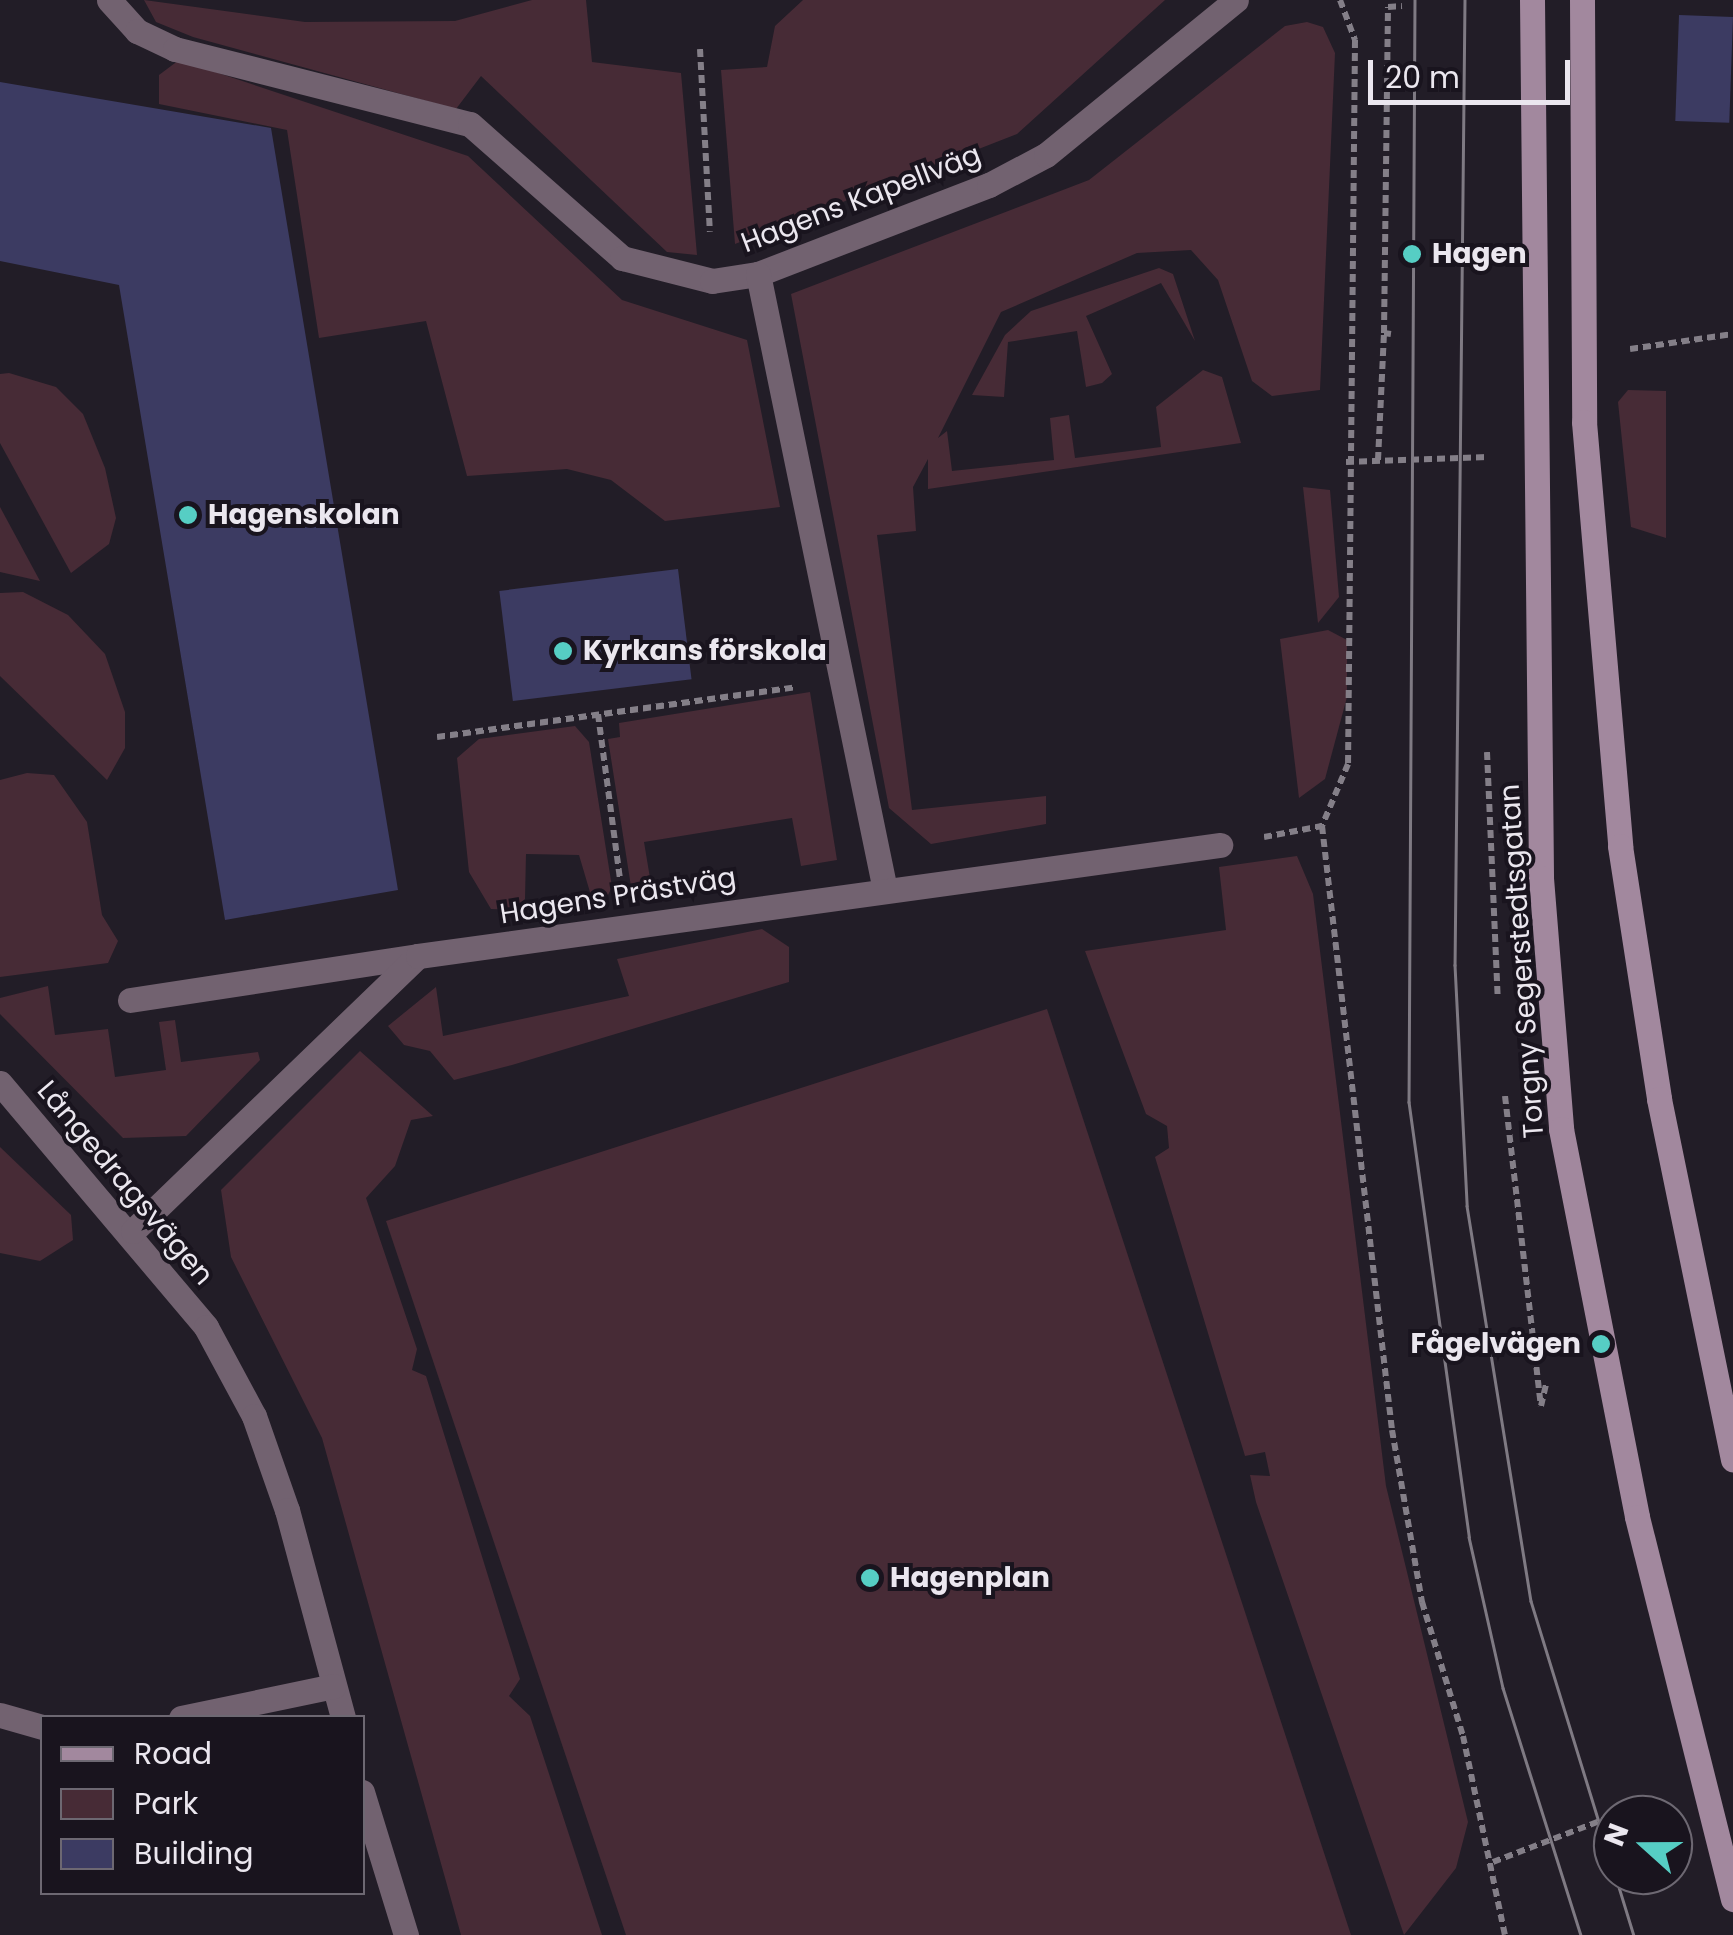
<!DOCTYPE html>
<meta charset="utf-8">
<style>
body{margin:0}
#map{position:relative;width:1733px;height:1935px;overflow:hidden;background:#221d27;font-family:Poppins,sans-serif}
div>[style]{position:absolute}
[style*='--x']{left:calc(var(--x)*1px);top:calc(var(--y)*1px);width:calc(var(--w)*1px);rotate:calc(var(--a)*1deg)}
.green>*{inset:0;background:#472b36}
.building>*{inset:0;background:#3c3b62;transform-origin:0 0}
.path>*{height:6px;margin-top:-3px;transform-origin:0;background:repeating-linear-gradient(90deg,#847f88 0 8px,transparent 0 13px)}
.lane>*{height:25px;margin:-12.5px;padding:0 12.5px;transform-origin:12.5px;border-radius:12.5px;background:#726270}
.street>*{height:25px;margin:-12.5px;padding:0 12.5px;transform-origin:12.5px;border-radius:12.5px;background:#726270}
.secondary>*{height:25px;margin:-12.5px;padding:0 12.5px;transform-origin:12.5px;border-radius:12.5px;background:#a2889e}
.tram>*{height:2.5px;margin:-1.25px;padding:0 1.25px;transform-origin:1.25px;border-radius:1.25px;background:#7f7a83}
.dots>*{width:28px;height:28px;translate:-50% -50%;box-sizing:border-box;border:5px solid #19141e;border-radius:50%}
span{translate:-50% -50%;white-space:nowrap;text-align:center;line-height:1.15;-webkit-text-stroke:8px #19141e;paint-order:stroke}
.street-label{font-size:28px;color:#ebe7ef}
.poi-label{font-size:28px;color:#ebe7ef;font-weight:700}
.left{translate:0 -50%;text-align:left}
.right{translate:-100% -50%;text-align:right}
.legend{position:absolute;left:40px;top:1715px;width:325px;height:180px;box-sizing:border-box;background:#19141e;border:2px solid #6d6872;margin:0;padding:12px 18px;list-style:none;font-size:30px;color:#ebe7ef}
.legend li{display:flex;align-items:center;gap:20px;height:50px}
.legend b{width:50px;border:2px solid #6d6872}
.north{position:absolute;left:1593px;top:1795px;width:100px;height:100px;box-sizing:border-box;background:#19141e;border:2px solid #6d6872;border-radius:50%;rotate:291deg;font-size:28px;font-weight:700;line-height:40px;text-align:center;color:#ebe7ef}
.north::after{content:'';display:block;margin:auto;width:35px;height:45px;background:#56cec4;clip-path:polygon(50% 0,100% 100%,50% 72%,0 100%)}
.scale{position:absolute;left:1368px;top:60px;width:202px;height:45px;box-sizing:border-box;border:5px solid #ebe7ef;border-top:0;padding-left:12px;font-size:30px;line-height:35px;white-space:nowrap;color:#ebe7ef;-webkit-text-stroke:8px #19141e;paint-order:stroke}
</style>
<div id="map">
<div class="green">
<i style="clip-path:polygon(144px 0,305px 22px,455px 21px,532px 0,586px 0,592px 62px,681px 73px,697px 255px,667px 252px,481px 76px,456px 109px,193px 37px,156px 22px)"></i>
<i style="clip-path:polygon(803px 0,1165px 0,1017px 134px,735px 244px,721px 70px,767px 67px,775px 26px)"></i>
<i style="clip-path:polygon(1307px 22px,1323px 27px,1335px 53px,1320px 390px,1272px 396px,1252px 381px,1218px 280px,1191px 250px,1137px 253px,1001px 312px,938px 438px,947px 431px,952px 471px,1054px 460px,1050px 418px,1069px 415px,1075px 458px,1161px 447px,1156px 407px,1203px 370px,1222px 377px,1241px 443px,928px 489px,928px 459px,913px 487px,916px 531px,877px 535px,912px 810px,1046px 796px,1046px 824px,931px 844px,889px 808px,791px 294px,1089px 180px,1285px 26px)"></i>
<i style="clip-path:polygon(179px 60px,468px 156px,622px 300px,747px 340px,780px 507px,665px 521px,611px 480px,567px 469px,467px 476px,426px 321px,319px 338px,287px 130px,159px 104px,159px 75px)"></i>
<i style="clip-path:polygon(1159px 268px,1173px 274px,1195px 341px,1161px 283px,1086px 316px,1112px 374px,1102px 383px,1086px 387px,1077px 331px,1008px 342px,1004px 397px,972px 395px,1005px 335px,1031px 311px)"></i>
<i style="clip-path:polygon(9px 373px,56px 387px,83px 414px,105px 468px,116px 518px,109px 544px,71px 573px,0 443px,0 374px)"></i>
<i style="clip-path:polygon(1628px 390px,1666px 391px,1666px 538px,1631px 527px,1618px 402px)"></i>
<i style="clip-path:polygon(1303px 487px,1330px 490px,1339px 597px,1318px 623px)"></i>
<i style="clip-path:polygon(0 507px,40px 581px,0 572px)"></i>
<i style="clip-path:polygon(23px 592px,68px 615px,105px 654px,125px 712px,125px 748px,107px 780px,0 676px,0 593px)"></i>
<i style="clip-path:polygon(1328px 630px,1347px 640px,1347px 697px,1325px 779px,1299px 798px,1280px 639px)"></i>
<i style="clip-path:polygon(810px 692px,837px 860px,801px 866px,792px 818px,644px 842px,652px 890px,632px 893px,608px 739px,620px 737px,619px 723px)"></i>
<i style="clip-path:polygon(575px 726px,589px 742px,612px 887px,604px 903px,592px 899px,579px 855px,526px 854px,525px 899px,513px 910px,491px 909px,469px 872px,457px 758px,479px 739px)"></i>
<i style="clip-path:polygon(27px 773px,54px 775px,87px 822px,102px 915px,118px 941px,108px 963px,0 977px,0 780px)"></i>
<i style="clip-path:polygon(1297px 856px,1313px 894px,1386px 1486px,1468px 1822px,1456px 1868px,1404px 1935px,1256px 1502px,1250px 1475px,1270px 1476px,1265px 1452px,1245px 1456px,1155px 1157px,1169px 1148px,1167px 1126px,1146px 1114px,1085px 951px,1226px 930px,1219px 867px)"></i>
<i style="clip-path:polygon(762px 929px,789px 947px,789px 982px,512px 1065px,454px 1080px,430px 1051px,404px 1045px,388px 1026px,436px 987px,443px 1036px,629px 996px,617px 959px)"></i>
<i style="clip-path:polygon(48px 986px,55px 1035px,108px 1029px,115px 1077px,166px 1070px,159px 1022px,175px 1020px,181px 1062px,258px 1052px,260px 1060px,186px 1136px,123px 1138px,0 1014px,0 998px)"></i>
<i style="clip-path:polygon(1047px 1009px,1351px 1935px,626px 1935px,386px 1221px)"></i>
<i style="clip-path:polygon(360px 1051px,433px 1116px,411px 1120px,395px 1166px,366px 1198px,417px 1349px,412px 1370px,426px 1376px,520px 1679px,509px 1696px,530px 1716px,602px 1935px,461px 1935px,322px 1438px,231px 1257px,221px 1190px)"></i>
<i style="clip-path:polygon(0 1147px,71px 1215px,73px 1240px,40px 1261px,0 1253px)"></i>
</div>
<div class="building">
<i style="left:1679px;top:15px;width:54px;height:106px;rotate:2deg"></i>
<i style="clip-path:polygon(0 82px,271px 128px,398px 890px,225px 920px,119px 285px,0 261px)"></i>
<i style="left:678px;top:569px;width:111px;height:180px;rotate:83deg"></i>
</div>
<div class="path">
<i style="--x:1340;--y:0;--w:43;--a:69.4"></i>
<i style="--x:1355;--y:40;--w:724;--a:90.55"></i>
<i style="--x:1348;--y:764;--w:67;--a:112.8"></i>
<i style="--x:1322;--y:826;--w:608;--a:83.39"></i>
<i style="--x:1392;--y:1430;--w:175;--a:80.1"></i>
<i style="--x:1422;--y:1602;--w:140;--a:73"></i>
<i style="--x:1463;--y:1736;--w:203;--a:78.1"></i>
<i style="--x:700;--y:49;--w:183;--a:86.9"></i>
<i style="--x:1384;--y:333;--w:326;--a:-89.3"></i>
<i style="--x:1388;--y:7;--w:14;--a:-4"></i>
<i style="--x:1630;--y:349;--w:104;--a:-8.3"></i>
<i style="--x:1378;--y:460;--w:127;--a:-87.3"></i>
<i style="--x:1384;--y:333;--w:7;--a:8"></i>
<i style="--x:1346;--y:462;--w:142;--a:-2"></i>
<i style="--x:598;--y:714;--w:166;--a:82.4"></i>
<i style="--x:437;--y:737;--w:363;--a:-7.9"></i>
<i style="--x:1487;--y:752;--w:247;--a:87.5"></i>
<i style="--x:1264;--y:837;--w:59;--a:-10.7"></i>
<i style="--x:1505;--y:1096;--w:312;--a:83.4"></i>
<i style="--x:1541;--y:1406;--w:22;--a:-77"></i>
<i style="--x:1617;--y:1815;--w:45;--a:-16.8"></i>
<i style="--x:1493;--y:1862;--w:129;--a:-21"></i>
</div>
<div class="lane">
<i style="--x:109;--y:0;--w:42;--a:47.9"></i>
<i style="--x:137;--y:31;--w:42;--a:25.3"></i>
<i style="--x:175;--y:49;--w:304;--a:14.3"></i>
<i style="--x:470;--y:124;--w:203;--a:41.4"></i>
<i style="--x:622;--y:258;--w:93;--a:14.3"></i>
<i style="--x:712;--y:281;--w:47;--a:-8.7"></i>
<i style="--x:758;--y:274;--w:248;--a:-21.1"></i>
<i style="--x:989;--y:185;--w:64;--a:-27.8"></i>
<i style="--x:1046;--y:155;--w:245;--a:-39.2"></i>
<i style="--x:758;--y:274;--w:624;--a:78.35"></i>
<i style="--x:130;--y:1000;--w:291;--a:-8.7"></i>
</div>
<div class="street">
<i style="--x:0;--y:1083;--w:319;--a:49.8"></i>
<i style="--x:206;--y:1327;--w:101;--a:61.7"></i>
<i style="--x:254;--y:1416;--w:100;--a:70.7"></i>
<i style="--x:287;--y:1510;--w:215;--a:74.9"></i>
<i style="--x:133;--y:1231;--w:396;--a:-44"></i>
<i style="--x:418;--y:956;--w:810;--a:-7.88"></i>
<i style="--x:0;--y:1715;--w:44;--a:15.9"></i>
<i style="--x:181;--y:1718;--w:156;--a:-11.8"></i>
<i style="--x:362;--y:1792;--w:150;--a:72.9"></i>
</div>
<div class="secondary">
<i style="--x:1532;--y:0;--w:878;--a:89.41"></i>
<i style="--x:1541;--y:878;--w:252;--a:85.4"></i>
<i style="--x:1561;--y:1129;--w:395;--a:78.9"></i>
<i style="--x:1637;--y:1517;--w:394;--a:75.9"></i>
<i style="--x:1582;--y:0;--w:422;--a:89.7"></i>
<i style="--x:1584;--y:422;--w:426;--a:85.1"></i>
<i style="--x:1620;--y:846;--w:256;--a:81.2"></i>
<i style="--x:1659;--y:1099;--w:368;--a:78.4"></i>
</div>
<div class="tram">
<i style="--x:1415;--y:0;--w:1102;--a:90.31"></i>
<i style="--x:1409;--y:1102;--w:439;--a:82.1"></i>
<i style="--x:1469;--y:1537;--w:155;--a:77.3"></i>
<i style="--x:1503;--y:1688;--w:259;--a:72.5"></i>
<i style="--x:1465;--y:0;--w:965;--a:90.59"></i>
<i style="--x:1455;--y:965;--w:241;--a:87.1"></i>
<i style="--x:1467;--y:1206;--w:400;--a:80.8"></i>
<i style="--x:1531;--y:1601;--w:350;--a:72.9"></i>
</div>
<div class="dots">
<i style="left:1412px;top:254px;background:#56cec4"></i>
<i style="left:188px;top:515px;background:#56cec4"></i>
<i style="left:563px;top:651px;background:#56cec4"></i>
<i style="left:1601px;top:1344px;background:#56cec4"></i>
<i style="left:870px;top:1578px;background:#56cec4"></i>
</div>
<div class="street-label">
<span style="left:861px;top:199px;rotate:-21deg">Hagens Kapellväg</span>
<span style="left:618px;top:896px;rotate:-9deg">Hagens Prästväg</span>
<span style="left:1522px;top:961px;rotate:-94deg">Torgny Segerstedtsgatan</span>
<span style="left:125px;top:1183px;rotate:50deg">Långedragsvägen</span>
</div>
<div class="poi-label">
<span class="left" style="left:1432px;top:254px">Hagen</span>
<span class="left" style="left:208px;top:515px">Hagenskolan</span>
<span class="left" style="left:583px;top:651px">Kyrkans förskola</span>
<span class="right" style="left:1581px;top:1344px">Fågelvägen</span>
<span class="left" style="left:890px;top:1578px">Hagenplan</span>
</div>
<ul class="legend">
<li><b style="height:12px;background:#a2889e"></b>Road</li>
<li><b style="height:28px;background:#472b36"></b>Park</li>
<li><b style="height:28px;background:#3c3b62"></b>Building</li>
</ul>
<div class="north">N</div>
<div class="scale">20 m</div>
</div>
